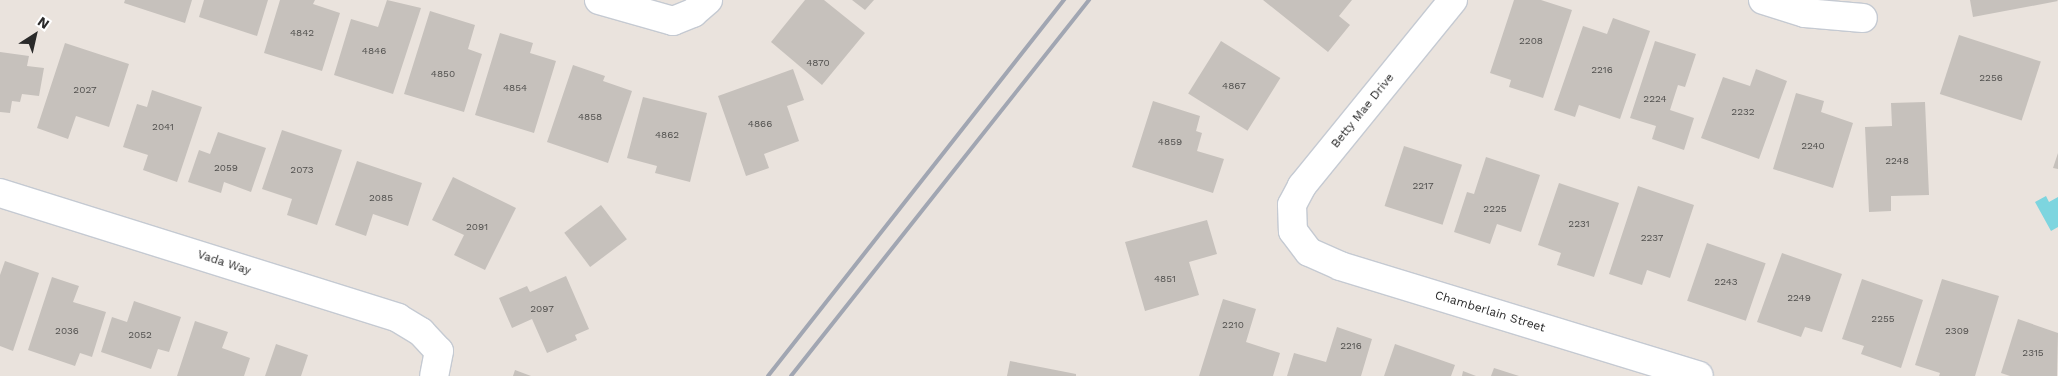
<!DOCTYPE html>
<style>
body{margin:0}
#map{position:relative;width:2058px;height:376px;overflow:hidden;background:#eae3dd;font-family:"Work Sans",sans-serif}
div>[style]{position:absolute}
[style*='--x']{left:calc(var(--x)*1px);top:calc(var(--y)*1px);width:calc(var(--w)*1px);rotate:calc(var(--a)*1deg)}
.water>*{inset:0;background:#7dd5df}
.building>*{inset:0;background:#c6c1bc;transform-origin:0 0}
.roads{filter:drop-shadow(1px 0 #c5cad2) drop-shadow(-1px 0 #c5cad2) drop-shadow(0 1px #c5cad2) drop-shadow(0 -1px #c5cad2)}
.minor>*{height:28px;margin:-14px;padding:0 14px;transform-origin:14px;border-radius:14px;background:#fff}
.rail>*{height:4px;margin:-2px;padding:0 2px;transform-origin:2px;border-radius:2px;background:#a1a6b2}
span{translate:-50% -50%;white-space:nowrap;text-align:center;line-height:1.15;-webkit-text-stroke:4px #fff;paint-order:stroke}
.number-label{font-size:10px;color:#51504e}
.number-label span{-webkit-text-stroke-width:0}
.street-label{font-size:12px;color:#2a2a2a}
.north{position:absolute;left:10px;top:10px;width:50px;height:50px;-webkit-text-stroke:4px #fff;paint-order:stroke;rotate:35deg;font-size:14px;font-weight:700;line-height:20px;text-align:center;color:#2a2a2a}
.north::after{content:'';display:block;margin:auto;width:18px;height:22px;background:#2a2a2a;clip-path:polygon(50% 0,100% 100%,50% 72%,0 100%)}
</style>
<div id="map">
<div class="water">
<i style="clip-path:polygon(2046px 196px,2049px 202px,2058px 197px,2058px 227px,2051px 231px,2035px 202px)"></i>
</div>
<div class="building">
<i style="clip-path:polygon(125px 0,192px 0,185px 23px,124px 3px)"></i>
<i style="clip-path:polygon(204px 0,268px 0,257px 36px,199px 17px)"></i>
<i style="clip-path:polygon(280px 0,315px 0,313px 4px,340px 13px,322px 71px,264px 53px)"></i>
<i style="clip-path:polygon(387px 0,421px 8px,393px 94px,334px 75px,351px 19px,378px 27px)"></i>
<i style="clip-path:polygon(805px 0,824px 0,865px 33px,822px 85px,771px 42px)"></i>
<i style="clip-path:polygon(852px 0,874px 0,865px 10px)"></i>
<i style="clip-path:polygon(1263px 0,1352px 0,1339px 16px,1350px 25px,1328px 52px)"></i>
<i style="clip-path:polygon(1514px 0,1541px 0,1572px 10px,1543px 98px,1509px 87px,1511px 80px,1490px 73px)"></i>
<i style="clip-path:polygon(1970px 0,2057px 0,2058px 1px,1973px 17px)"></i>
<i style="clip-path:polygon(430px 11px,475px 25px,468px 49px,482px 54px,464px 112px,404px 94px)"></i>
<i style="clip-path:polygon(1613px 18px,1650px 31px,1620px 119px,1579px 105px,1575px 117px,1554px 110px,1583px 26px,1607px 34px)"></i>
<i style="clip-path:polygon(500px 33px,533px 43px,530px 53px,556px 61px,534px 133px,475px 115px)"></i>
<i style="left:1959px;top:35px;width:86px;height:62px;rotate:18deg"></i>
<i style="left:1221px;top:41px;width:70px;height:62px;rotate:32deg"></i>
<i style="clip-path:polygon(1655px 41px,1696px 54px,1685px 87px,1678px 85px,1670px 110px,1694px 118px,1684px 150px,1652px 139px,1656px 126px,1630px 118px)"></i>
<i style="clip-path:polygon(65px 43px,129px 64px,109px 127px,76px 116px,68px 139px,37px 128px)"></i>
<i style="clip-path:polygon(0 52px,29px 56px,27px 66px,44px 68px,39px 96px,22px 94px,20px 102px,12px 101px,10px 113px,0 112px)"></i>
<i style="clip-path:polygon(573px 65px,605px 76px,603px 81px,632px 91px,608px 163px,547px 142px)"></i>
<i style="clip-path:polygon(793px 69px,804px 100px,787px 106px,799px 141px,764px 154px,769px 168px,746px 176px,718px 96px)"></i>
<i style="clip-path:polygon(1756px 69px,1787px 81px,1759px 159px,1701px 138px,1723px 77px,1750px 86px)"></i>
<i style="clip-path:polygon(152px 90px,202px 107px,177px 182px,143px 170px,148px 155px,123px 147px,137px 104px,147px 107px)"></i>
<i style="clip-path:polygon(1796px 93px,1824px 101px,1821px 112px,1853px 123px,1833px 188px,1773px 169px)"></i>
<i style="clip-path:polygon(643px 97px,707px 113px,690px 182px,655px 173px,657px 166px,627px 158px)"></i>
<i style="clip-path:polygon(1153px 101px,1200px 116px,1196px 131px,1202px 133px,1197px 151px,1224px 159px,1213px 193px,1132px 167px)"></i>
<i style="clip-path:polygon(1925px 102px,1929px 195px,1891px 196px,1891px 211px,1869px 212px,1865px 127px,1892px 126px,1891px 103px)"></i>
<i style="clip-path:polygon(282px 130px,342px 150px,317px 225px,287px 215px,292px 199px,262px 189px)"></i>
<i style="clip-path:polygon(218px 132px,266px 148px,251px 192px,224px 182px,221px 193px,188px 182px,199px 150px,210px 154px)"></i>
<i style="left:1404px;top:146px;width:61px;height:63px;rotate:18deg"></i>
<i style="clip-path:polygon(2058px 153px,2058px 169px,2053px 168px)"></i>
<i style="clip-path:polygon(1486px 157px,1540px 175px,1521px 232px,1497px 224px,1490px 244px,1454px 232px,1467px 192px,1474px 194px)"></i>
<i style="clip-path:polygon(357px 161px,422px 183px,408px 226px,373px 214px,366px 236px,335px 225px)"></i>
<i style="clip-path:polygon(453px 177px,516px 208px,485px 270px,454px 255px,464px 235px,432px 220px)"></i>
<i style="clip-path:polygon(1559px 183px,1619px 203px,1594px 277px,1557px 265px,1561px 253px,1538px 245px)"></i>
<i style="clip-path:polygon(1638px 186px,1694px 205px,1670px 278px,1647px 270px,1642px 285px,1609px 274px)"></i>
<i style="left:601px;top:205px;width:43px;height:46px;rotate:53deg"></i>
<i style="clip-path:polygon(1207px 220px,1217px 254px,1189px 262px,1199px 295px,1145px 311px,1125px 242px)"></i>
<i style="left:1707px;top:243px;width:62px;height:61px;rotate:19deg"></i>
<i style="clip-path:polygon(1782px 253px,1842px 274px,1822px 332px,1805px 327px,1801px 337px,1757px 322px)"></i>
<i style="clip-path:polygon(5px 261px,39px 273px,13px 351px,0 346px,0 275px)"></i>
<i style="clip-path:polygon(566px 276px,589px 329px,575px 335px,577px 340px,547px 353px,532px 319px,512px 328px,499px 298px,527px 286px,530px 292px)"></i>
<i style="clip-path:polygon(52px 277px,79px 286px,73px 302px,106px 312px,92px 357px,80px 353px,75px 366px,28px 350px)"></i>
<i style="clip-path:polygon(1862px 279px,1923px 300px,1901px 368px,1861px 354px,1864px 346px,1842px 339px)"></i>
<i style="clip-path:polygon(1942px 279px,1999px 296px,1975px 376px,1939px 376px,1940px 373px,1915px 365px)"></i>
<i style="clip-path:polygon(1223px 299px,1256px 309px,1246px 342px,1280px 353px,1273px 376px,1199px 376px)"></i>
<i style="clip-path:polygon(134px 301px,181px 317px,169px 352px,158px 349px,151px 369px,101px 352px,112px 317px,127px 322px)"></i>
<i style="clip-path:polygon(2018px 319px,2058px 333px,2057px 376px,2010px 376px,2001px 373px)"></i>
<i style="clip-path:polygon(195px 321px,228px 332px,222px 348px,250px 358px,244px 376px,177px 376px)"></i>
<i style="clip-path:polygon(1337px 327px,1372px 339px,1361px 376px,1287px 376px,1294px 353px,1326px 362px)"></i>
<i style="clip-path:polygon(276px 344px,308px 355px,301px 376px,265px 376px)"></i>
<i style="clip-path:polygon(1395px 344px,1455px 365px,1451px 376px,1384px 376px)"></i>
<i style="clip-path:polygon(1010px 361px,1076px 374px,1076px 376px,1007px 376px)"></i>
<i style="clip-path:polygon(1494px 368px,1519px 376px,1491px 376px)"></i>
<i style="clip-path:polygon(515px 370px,531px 376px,513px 376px)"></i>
<i style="clip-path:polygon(1463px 371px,1476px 376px,1462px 376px)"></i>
</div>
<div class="roads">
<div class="minor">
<i style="--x:599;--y:0;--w:77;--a:15.8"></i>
<i style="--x:673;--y:21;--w:22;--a:-22"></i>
<i style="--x:693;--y:13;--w:20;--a:-41"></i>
<i style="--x:1453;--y:0;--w:240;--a:129.1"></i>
<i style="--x:1302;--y:186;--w:21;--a:118"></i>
<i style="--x:1292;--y:205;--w:26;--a:88"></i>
<i style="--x:1293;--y:231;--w:26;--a:53"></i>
<i style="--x:1309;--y:252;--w:34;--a:24"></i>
<i style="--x:1340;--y:266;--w:375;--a:17"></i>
<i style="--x:1763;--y:0;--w:44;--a:17.2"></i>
<i style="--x:1805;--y:13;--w:58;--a:4.9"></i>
<i style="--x:0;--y:193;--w:417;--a:17.4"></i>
<i style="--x:398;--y:318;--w:27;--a:31"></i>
<i style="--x:421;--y:332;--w:26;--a:47"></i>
<i style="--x:439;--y:351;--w:25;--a:101"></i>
</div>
</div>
<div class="rail">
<i style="--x:768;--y:376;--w:479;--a:-51.8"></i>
<i style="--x:791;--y:376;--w:480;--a:-51.6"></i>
</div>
<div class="number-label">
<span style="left:302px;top:33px">4842</span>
<span style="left:1531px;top:41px">2208</span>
<span style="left:374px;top:51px">4846</span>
<span style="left:818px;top:63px">4870</span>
<span style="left:1602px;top:70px">2216</span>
<span style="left:443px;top:74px">4850</span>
<span style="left:1991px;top:78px">2256</span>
<span style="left:1234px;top:86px">4867</span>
<span style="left:515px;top:88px">4854</span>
<span style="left:85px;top:90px">2027</span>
<span style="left:1655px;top:99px">2224</span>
<span style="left:1743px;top:112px">2232</span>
<span style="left:590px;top:117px">4858</span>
<span style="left:760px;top:124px">4866</span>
<span style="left:163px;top:127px">2041</span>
<span style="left:667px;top:135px">4862</span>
<span style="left:1170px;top:142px">4859</span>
<span style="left:1813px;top:146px">2240</span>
<span style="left:1897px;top:161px">2248</span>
<span style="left:226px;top:168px">2059</span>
<span style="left:302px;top:170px">2073</span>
<span style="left:1423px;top:186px">2217</span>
<span style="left:381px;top:198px">2085</span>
<span style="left:1495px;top:209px">2225</span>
<span style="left:1579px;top:224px">2231</span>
<span style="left:477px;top:227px">2091</span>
<span style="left:1652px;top:238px">2237</span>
<span style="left:1165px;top:279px">4851</span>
<span style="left:1726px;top:282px">2243</span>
<span style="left:1799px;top:298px">2249</span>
<span style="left:542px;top:309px">2097</span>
<span style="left:1883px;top:319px">2255</span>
<span style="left:1233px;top:325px">2210</span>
<span style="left:67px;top:331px">2036</span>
<span style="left:1957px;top:331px">2309</span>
<span style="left:140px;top:335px">2052</span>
<span style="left:1351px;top:346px">2216</span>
<span style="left:2033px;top:353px">2315</span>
</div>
<div class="street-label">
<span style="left:1363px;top:111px;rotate:-51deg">Betty Mae Drive</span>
<span style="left:224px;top:263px;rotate:18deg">Vada Way</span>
<span style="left:1490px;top:312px;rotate:17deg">Chamberlain Street</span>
</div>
<div class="north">N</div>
</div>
